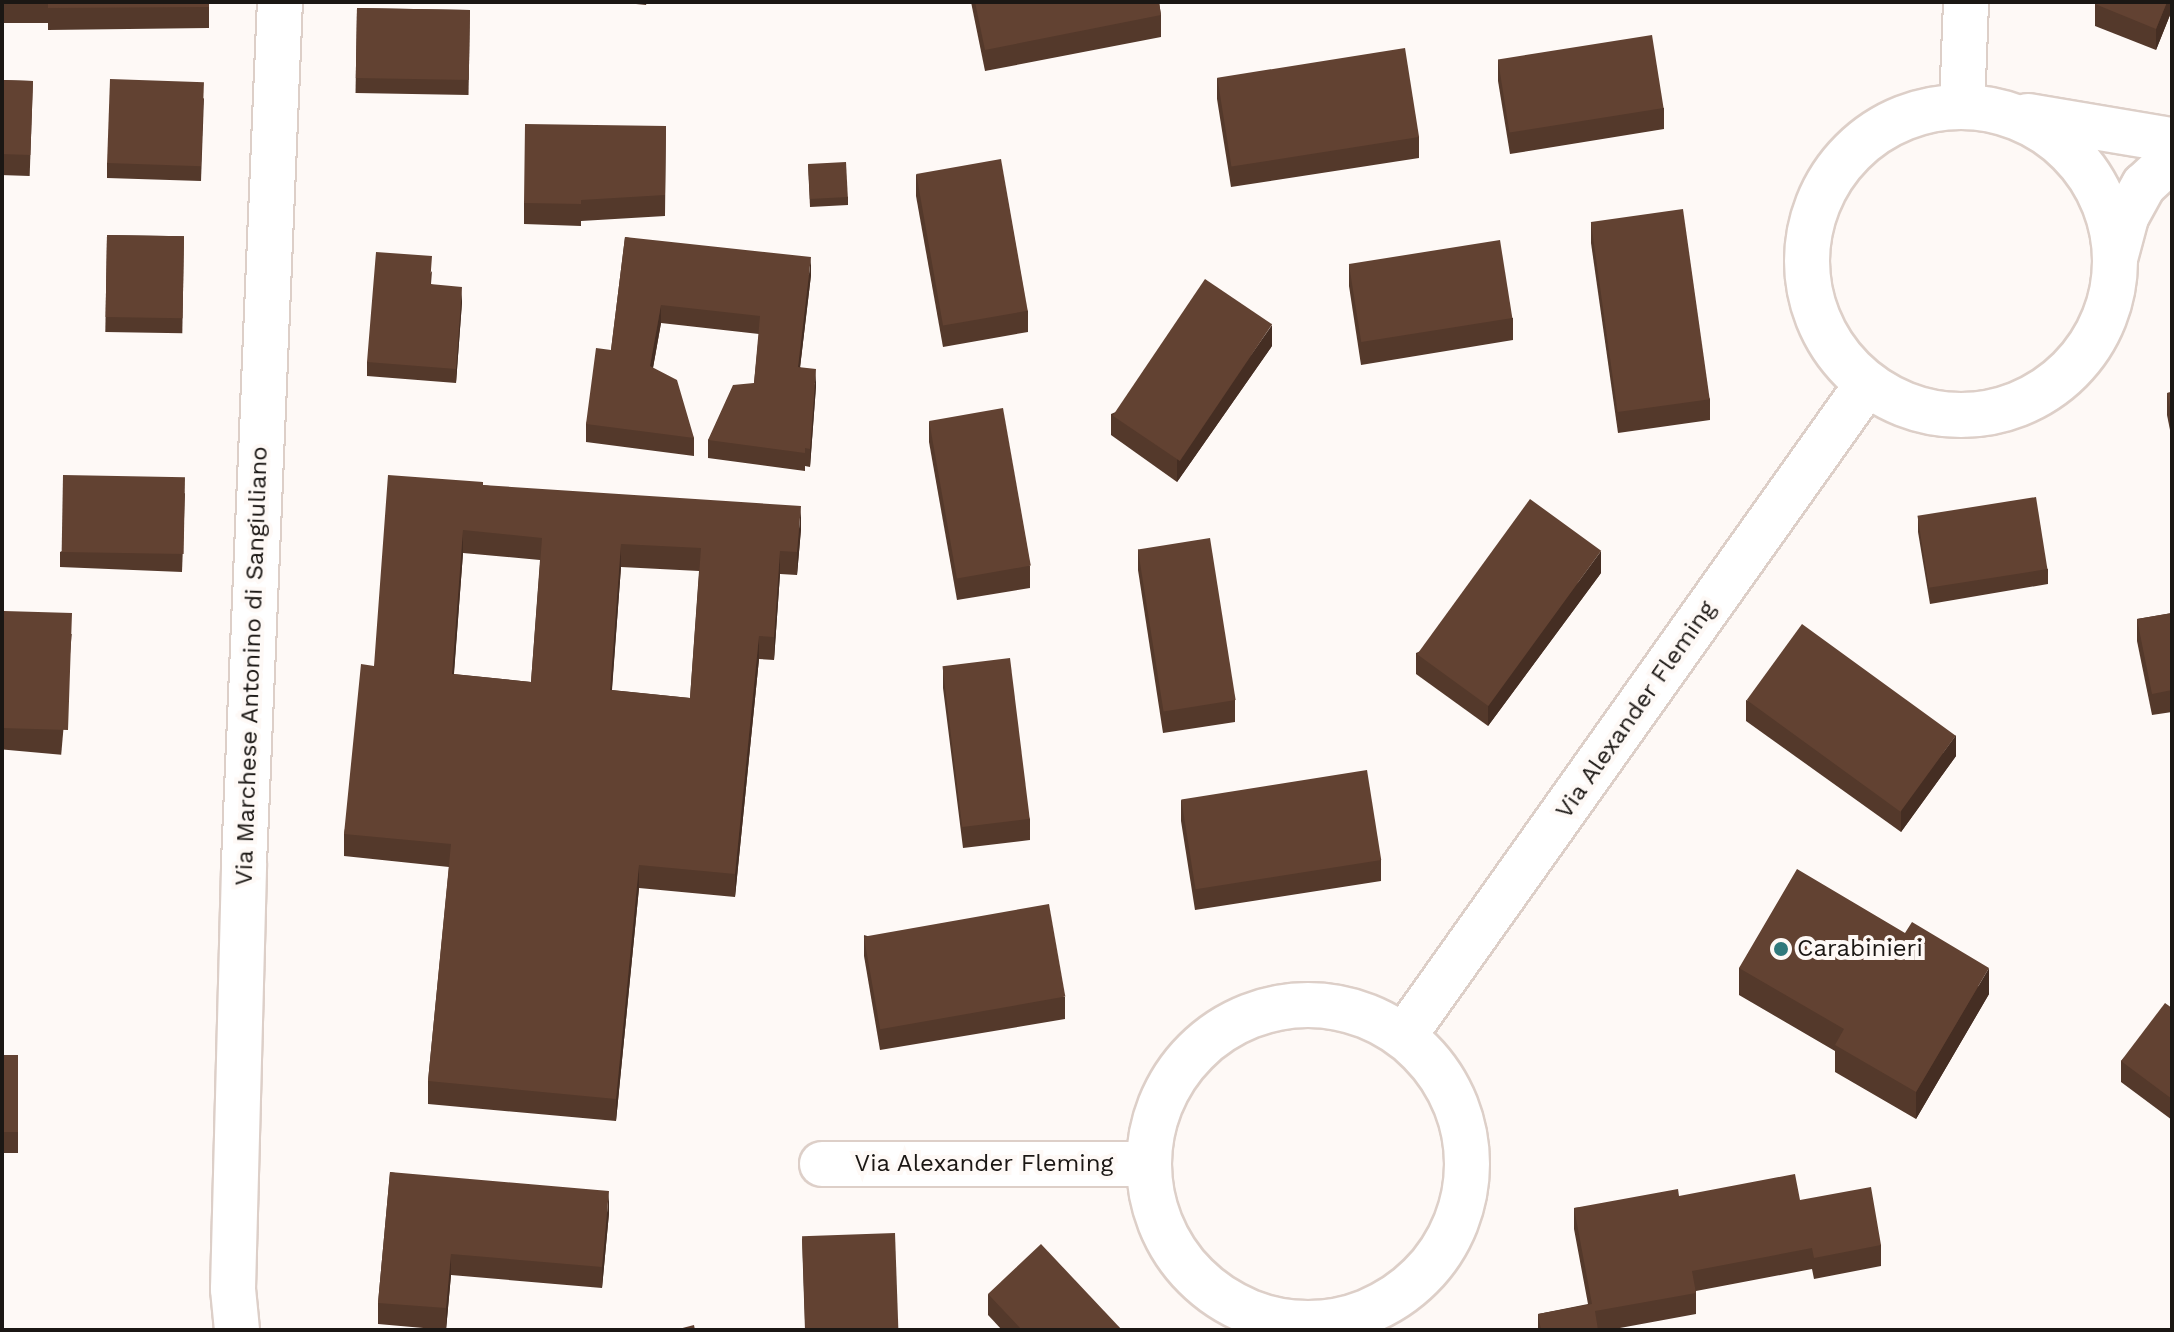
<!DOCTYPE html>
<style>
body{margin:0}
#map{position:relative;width:2174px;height:1332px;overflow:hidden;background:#fef9f6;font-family:"Work Sans",sans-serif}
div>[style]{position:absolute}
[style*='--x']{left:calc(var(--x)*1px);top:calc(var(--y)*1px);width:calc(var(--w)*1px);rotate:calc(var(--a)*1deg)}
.roads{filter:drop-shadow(2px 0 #ddcfc8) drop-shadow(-2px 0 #ddcfc8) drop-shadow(0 2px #ddcfc8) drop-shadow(0 -2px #ddcfc8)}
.minor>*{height:44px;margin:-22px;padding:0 22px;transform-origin:22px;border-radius:22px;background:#fff}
.minor>.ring{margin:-22px;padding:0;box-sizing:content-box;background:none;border:44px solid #fff;border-radius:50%}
.major>*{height:44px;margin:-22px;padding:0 22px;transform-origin:22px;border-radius:22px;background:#fff}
.wall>*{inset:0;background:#54392b;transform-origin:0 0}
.shaded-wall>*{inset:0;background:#452e23}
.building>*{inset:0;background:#624232;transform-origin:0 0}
.dots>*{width:22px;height:22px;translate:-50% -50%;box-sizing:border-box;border:4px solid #fef9f6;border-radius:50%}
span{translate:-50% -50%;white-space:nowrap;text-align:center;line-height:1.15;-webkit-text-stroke:8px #fef9f6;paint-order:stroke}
.street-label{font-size:24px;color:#1b1714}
.poi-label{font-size:24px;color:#1b1714}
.left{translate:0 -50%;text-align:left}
.frame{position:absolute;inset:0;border:4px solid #1b1714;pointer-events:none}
</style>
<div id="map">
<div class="roads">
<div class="minor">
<i style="--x:1962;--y:107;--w:105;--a:-87.8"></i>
<i class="ring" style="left:1807px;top:107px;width:264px;height:264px"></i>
<i style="--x:2028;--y:116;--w:146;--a:9.5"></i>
<i style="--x:2116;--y:255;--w:39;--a:-75"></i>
<i style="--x:2126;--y:217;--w:37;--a:-61"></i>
<i style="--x:2144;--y:185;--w:38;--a:-43"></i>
<i class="ring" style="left:1149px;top:1005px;width:274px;height:274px"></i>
<i style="--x:1404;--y:1036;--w:800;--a:-54.62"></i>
<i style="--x:822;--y:1164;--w:325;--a:0"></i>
</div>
<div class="major">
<i style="--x:237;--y:1330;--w:41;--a:-95.6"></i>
<i style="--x:233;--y:1289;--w:426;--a:-88.5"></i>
<i style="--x:244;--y:863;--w:862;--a:-87.61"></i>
</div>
</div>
<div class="wall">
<i style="clip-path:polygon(2px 2px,209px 2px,209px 28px,48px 30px,48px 23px,2px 23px)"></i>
<i style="clip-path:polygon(616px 2px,647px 2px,646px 5px)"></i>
<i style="clip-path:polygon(971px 2px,1159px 2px,1161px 15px,1161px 37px,985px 71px)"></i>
<i style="clip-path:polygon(2172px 2px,2172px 10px,2156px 50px,2095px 26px,2095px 4px)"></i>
<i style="left:357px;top:8px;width:113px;height:85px;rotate:1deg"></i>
<i style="clip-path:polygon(1498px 60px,1664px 108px,1664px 129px,1510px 154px,1498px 81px)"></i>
<i style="clip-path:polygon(1217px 78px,1419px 137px,1419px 158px,1231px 187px,1217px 99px)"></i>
<i style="left:2px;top:80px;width:31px;height:95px;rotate:2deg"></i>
<i style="clip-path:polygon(204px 98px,201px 181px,107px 178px,107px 163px)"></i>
<i style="clip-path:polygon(666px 126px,665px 216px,581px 221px,581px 226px,524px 224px,524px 203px)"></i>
<i style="clip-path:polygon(808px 164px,848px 197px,848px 205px,810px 207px)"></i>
<i style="clip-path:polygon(916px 174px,1028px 311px,1028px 332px,943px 347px,916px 196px)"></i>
<i style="clip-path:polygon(1591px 222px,1710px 399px,1710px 420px,1618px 433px,1591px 243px)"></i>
<i style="left:107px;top:235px;width:77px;height:97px;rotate:1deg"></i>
<i style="clip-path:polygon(625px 237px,811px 275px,800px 367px,816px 386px,810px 467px,805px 466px,805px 471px,708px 458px,708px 440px,754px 383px,759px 334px,661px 323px,653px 368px,694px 438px,694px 456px,586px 442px,586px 424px,611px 350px)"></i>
<i style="clip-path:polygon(2px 247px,3px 247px,4px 316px,2px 316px)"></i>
<i style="clip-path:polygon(1349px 265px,1513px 318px,1513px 340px,1361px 365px,1349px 286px)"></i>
<i style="clip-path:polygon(432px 271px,431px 284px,462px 302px,456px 383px,367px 376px,367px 362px)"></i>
<i style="clip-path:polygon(1272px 346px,1177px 482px,1111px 435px,1111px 414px)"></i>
<i style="clip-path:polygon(2172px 392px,2172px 440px,2167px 415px,2167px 393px)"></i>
<i style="clip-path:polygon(929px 421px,1030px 566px,1030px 588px,957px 600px,929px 442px)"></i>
<i style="clip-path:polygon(evenodd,483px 485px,801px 529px,797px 575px,780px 574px,774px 660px,759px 659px,735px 897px,639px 888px,616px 1121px,428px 1104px,428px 1081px,449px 867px,344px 856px,344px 834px,374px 666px,483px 485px,463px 553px,540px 560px,531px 682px,454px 674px,463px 553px,483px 485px,621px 567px,699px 571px,690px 698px,612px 690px,621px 567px)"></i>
<i style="clip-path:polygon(185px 493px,182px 572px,60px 567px,60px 552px)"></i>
<i style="clip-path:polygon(1918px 517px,2048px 569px,2048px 584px,1930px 604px,1918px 532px)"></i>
<i style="clip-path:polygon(1138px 549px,1235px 700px,1235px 722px,1163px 733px,1138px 570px)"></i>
<i style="clip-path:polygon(1601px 573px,1488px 726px,1416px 674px,1416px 653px)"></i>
<i style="clip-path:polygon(2172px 613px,2172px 712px,2152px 715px,2137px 641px,2137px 619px)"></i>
<i style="left:2px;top:628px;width:70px;height:121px;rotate:5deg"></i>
<i style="clip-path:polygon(943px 667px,1030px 819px,1030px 840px,963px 848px,943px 688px)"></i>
<i style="clip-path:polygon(1746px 700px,1956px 756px,1901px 832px,1746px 721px)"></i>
<i style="clip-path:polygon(1181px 800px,1381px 860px,1381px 881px,1195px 910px,1181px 821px)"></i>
<i style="clip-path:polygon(1905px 933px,1989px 994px,1916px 1119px,1835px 1072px,1835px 1051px,1739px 995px,1739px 968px)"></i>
<i style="clip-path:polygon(864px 935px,1065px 997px,1065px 1019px,880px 1050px,864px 956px)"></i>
<i style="clip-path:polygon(2172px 1008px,2172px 1120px,2121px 1082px,2121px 1061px)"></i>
<i style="left:2px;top:1055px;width:16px;height:98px"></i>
<i style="clip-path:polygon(390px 1172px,609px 1213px,602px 1288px,451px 1275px,446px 1330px,378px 1324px,378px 1303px)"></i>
<i style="clip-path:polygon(1679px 1196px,1800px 1200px,1881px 1245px,1881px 1266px,1814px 1279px,1812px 1269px,1696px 1291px,1696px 1314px,1609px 1330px,1538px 1330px,1538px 1314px,1588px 1304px,1574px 1229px,1574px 1208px)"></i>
<i style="clip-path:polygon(802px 1238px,899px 1330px,805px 1330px)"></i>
<i style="clip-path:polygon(988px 1294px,1122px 1330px,1002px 1330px,988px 1315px)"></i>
</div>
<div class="shaded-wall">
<i style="clip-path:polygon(2167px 2px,2172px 2px,2172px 10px,2156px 50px,2156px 29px)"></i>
<i style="clip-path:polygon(811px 257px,811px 275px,798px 385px,798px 367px)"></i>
<i style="clip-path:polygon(462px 287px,462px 302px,456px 383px,456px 369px)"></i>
<i style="clip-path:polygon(661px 305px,661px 323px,650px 384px,650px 366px)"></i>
<i style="clip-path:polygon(1272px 325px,1272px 346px,1177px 482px,1177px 460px)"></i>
<i style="clip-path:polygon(816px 369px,816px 386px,810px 467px,810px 449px)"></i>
<i style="clip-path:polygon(801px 506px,801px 529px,797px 575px,797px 552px)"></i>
<i style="clip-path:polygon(463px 530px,463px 553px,452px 697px,452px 674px)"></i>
<i style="clip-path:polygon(621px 544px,621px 567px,610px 713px,610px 690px)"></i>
<i style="clip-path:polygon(780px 551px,780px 574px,774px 660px,774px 637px)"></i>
<i style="clip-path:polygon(1601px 551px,1601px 573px,1488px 726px,1488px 705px)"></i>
<i style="clip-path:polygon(759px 636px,759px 659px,735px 897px,735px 874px)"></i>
<i style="clip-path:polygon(1956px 735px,1956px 756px,1901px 832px,1901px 810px)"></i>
<i style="clip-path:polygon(639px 865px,639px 888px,616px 1121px,616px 1099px)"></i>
<i style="clip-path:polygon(1989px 968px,1989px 994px,1916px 1119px,1916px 1092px)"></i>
<i style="clip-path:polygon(609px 1191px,609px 1213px,602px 1288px,602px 1267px)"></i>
<i style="clip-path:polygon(451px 1254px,451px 1275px,446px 1330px,446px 1308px)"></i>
</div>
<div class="building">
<i style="clip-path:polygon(48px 2px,209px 2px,209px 7px,48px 8px)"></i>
<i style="clip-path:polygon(975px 2px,1159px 2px,1161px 15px,985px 50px)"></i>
<i style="clip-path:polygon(2096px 2px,2167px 2px,2156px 29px,2095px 4px)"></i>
<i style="left:357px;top:8px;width:113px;height:70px;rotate:1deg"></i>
<i style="left:1652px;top:35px;width:74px;height:156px;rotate:81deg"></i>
<i style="left:1405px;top:48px;width:90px;height:190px;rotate:81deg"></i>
<i style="left:110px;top:79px;width:94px;height:84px;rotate:2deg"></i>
<i style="left:2px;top:80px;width:31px;height:74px;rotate:2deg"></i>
<i style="clip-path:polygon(525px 124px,666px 126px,665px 195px,581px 200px,581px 204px,524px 203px)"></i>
<i style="left:1001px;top:159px;width:154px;height:86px;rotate:80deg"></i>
<i style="left:846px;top:162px;width:35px;height:38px;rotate:87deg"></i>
<i style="left:1683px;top:209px;width:192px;height:93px;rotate:82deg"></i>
<i style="left:107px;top:235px;width:77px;height:82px;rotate:1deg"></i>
<i style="clip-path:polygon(625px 237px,811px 257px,798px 367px,816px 369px,810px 449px,805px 448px,805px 453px,708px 440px,733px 385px,754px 383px,760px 316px,661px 305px,650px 366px,677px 380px,694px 438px,586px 424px,596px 348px,611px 350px)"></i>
<i style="left:1500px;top:240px;width:79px;height:153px;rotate:81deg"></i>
<i style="clip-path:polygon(2px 247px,3px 247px,4px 301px,2px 301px)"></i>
<i style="clip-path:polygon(376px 252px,432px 256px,430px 284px,462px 287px,456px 369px,367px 362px)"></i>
<i style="left:1205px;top:279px;width:81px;height:165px;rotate:34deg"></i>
<i style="clip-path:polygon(2172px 392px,2172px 418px,2167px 393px)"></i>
<i style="left:1003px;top:408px;width:160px;height:75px;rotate:80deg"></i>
<i style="left:63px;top:475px;width:122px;height:77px;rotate:1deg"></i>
<i style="clip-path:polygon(evenodd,388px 475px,483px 482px,483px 485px,801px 506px,797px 552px,780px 551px,774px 637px,759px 636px,735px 874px,639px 865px,616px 1099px,428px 1081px,451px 844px,344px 834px,361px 664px,374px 666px,388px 475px,463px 530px,542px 538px,531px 682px,452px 674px,463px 530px,388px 475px,621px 544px,701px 548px,690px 698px,610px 690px,621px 544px)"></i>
<i style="left:2036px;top:497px;width:73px;height:120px;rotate:81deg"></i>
<i style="left:1530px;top:499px;width:88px;height:192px;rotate:36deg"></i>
<i style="left:1210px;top:538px;width:164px;height:73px;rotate:81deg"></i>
<i style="clip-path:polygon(4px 611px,72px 613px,68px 730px,2px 728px,2px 628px,4px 628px)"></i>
<i style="clip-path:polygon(2172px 613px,2172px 690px,2152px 694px,2137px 619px)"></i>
<i style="left:1802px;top:624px;width:190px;height:94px;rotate:36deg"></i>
<i style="left:1010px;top:658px;width:162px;height:68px;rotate:83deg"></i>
<i style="left:1367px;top:770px;width:91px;height:188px;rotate:81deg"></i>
<i style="clip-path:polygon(1797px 869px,1905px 933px,1912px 922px,1989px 968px,1916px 1092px,1835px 1045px,1844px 1029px,1739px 968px)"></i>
<i style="left:1049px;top:904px;width:94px;height:188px;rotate:80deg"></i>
<i style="clip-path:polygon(2165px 1003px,2172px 1008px,2172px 1099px,2121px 1061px)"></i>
<i style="left:2px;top:1055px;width:16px;height:77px"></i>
<i style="clip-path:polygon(390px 1172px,609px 1191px,602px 1267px,451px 1254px,446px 1308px,378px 1303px)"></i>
<i style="clip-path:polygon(1795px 1174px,1800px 1200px,1871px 1187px,1881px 1245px,1814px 1258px,1812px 1248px,1692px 1271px,1696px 1293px,1595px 1311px,1598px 1330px,1541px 1330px,1538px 1314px,1592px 1304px,1574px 1208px,1678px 1189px,1679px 1196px)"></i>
<i style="left:895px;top:1233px;width:97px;height:93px;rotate:88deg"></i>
<i style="clip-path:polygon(1041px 1244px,1122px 1330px,1022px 1330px,988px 1294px)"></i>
<i style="clip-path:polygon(694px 1325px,695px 1330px,675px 1330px)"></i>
</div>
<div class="dots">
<i style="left:1781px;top:949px;background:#30797c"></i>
</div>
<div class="street-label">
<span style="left:252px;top:666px;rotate:-88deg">Via Marchese Antonino di Sangiuliano</span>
<span style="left:1636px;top:710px;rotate:-55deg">Via Alexander Fleming</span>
<span style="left:984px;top:1164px">Via Alexander Fleming</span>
</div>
<div class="poi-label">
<span class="left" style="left:1797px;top:949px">Carabinieri</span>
</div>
<div class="frame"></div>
</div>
